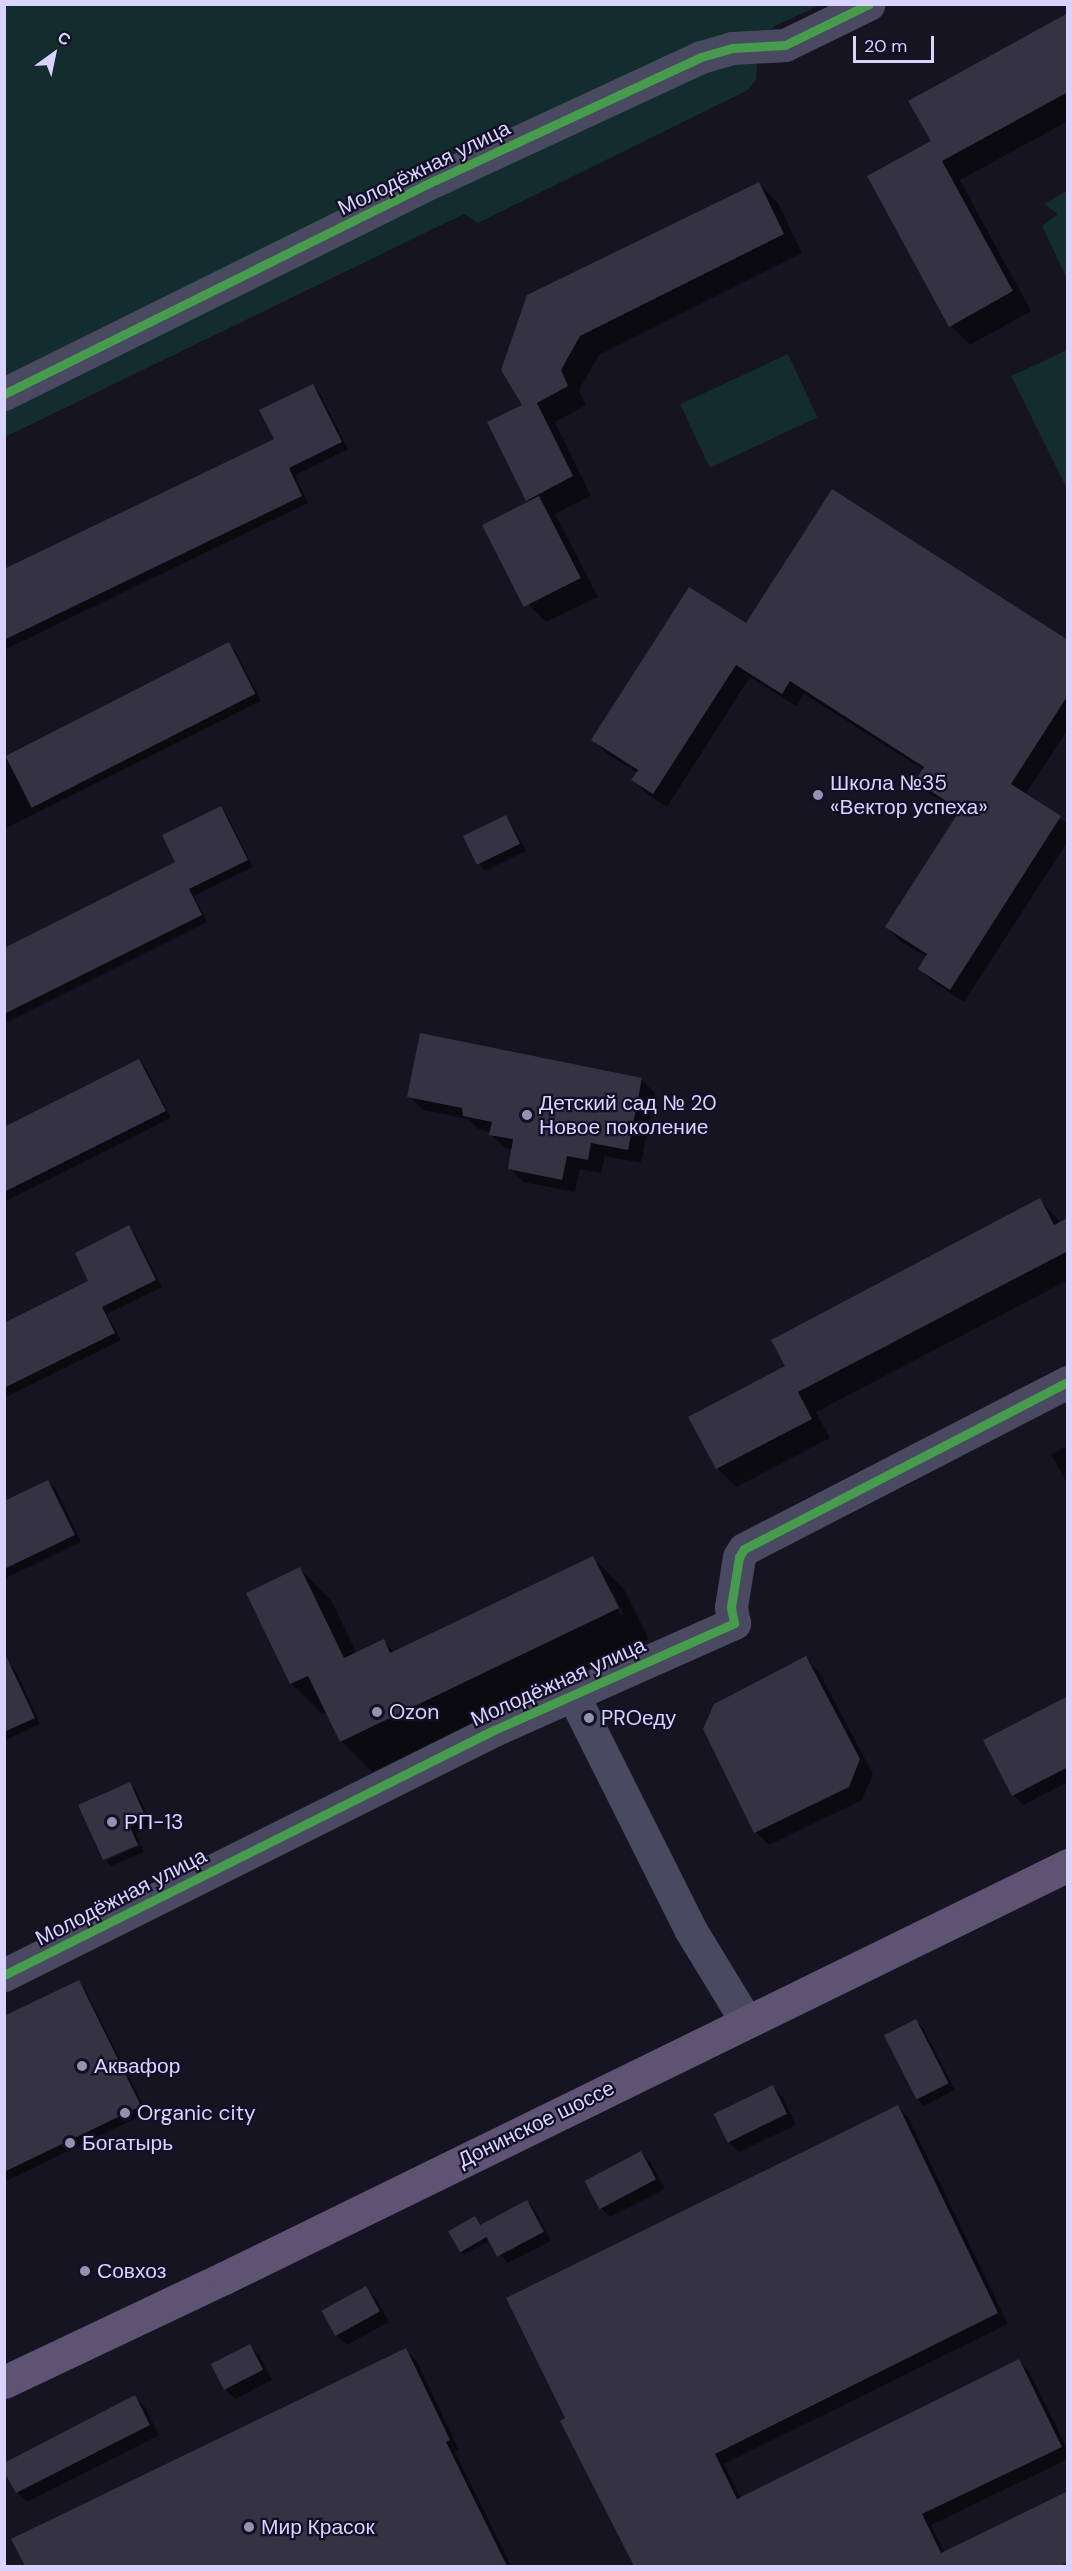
<!DOCTYPE html>
<meta charset="utf-8">
<style>
body{margin:0}
#map{position:relative;width:1072px;height:2571px;overflow:hidden;background:#161421;font-family:"DM Sans",sans-serif}
div>[style]{position:absolute}
[style*='--x']{left:calc(var(--x)*1px);top:calc(var(--y)*1px);width:calc(var(--w)*1px);rotate:calc(var(--a)*1deg)}
.green>*{inset:0;background:#132c2d;transform-origin:0 0}
.shadow>*{inset:0;background:#0007}
.building>*{inset:0;background:#343243;transform-origin:0 0}
.street>*{height:33px;margin:-16.5px;padding:0 16.5px;transform-origin:16.5px;border-radius:16.5px;background:#4a4962}
.primary>*{height:33px;margin:-16.5px;padding:0 16.5px;transform-origin:16.5px;border-radius:16.5px;background:#5e5373}
.cycleway>*{height:9px;margin:-4.5px;padding:0 4.5px;transform-origin:4.5px;border-radius:4.5px;background:#469c4c}
.dots>*{width:16px;height:16px;translate:-50% -50%;box-sizing:border-box;border:3px solid #130f26;border-radius:50%}
span{translate:-50% -50%;white-space:nowrap;text-align:center;line-height:1.15;-webkit-text-stroke:4.5px #130f26;paint-order:stroke}
.street-label{font-size:21px;color:#d9d4ff}
.poi-label{font-size:21px;color:#d9d4ff}
.left{translate:0 -50%;text-align:left}
.frame{position:absolute;inset:0;border:6px solid #d9d4ff;pointer-events:none}
.north{position:absolute;left:24px;top:24px;width:60px;height:60px;-webkit-text-stroke:4px #130f26;paint-order:stroke;rotate:33deg;font-size:16px;font-weight:700;line-height:24px;text-align:center;color:#d9d4ff}
.north::after{content:'';display:block;margin:auto;width:21px;height:27px;background:#d9d4ff;clip-path:polygon(50% 0,100% 100%,50% 72%,0 100%)}
.scale{position:absolute;left:853px;top:36px;width:81px;height:27px;box-sizing:border-box;border:3px solid #d9d4ff;border-top:0;padding-left:8px;font-size:18px;line-height:21px;white-space:nowrap;color:#d9d4ff;-webkit-text-stroke:4px #130f26;paint-order:stroke}
</style>
<div id="map">
<div class="green">
<i style="clip-path:polygon(5px 5px,820px 5px,775px 26px,765px 34px,759px 46px,756px 80px,748px 90px,478px 223px,464px 214px,5px 437px)"></i>
<i style="clip-path:polygon(1067px 191px,1067px 279px,1042px 226px,1058px 214px,1044px 204px)"></i>
<i style="clip-path:polygon(1067px 350px,1067px 489px,1011px 376px)"></i>
<i style="left:788px;top:354px;width:70px;height:119px;rotate:65deg"></i>
</div>
<div class="shadow">
<i style="clip-path:polygon(1068px 15px,1068px 121px,960px 180px,1031px 311px,970px 345px,951px 326px,933px 141px)"></i>
<i style="clip-path:polygon(759px 183px,778px 203px,802px 253px,599px 355px,579px 390px,586px 405px,555px 422px,591px 496px,555px 514px,598px 597px,546px 622px,527px 603px,531px 503px,528px 500px,525px 406px,503px 370px)"></i>
<i style="clip-path:polygon(312px 385px,319px 392px,348px 449px,295px 475px,308px 503px,4px 650px,4px 570px,276px 439px)"></i>
<i style="clip-path:polygon(746px 625px,1068px 641px,1068px 729px,1025px 795px,1068px 824px,1068px 841px,964px 1002px,933px 982px,920px 969px,927px 957px,900px 941px,887px 927px,960px 813px,930px 794px,917px 781px,924px 770px,804px 694px,796px 706px,750px 677px,667px 807px,647px 794px,633px 780px,638px 773px,606px 753px,593px 739px)"></i>
<i style="clip-path:polygon(228px 644px,235px 650px,261px 701px,4px 829px,4px 756px)"></i>
<i style="clip-path:polygon(221px 808px,227px 815px,253px 867px,194px 896px,207px 922px,4px 1024px,4px 950px,177px 863px)"></i>
<i style="clip-path:polygon(505px 817px,512px 824px,526px 851px,485px 871px,479px 864px)"></i>
<i style="clip-path:polygon(139px 1061px,146px 1068px,171px 1118px,4px 1202px,4px 1129px)"></i>
<i style="clip-path:polygon(641px 1079px,655px 1093px,641px 1163px,605px 1156px,601px 1173px,580px 1169px,575px 1192px,523px 1182px,509px 1168px,513px 1150px,505px 1148px,491px 1135px,492px 1132px,478px 1129px,468px 1119px,423px 1110px,409px 1096px)"></i>
<i style="clip-path:polygon(1040px 1200px,1061px 1223px,1068px 1220px,1068px 1280px,816px 1412px,830px 1438px,736px 1487px,717px 1468px,787px 1367px)"></i>
<i style="clip-path:polygon(128px 1227px,135px 1234px,162px 1287px,107px 1314px,121px 1340px,4px 1398px,4px 1325px,90px 1281px)"></i>
<i style="clip-path:polygon(1068px 1446px,1068px 1485px,1051px 1454px)"></i>
<i style="clip-path:polygon(48px 1482px,55px 1488px,81px 1542px,4px 1579px,4px 1503px)"></i>
<i style="clip-path:polygon(evenodd,593px 1558px,624px 1589px,649px 1639px,372px 1772px,341px 1741px,328px 1712px,322px 1714px,291px 1683px,300px 1569px,331px 1600px,357px 1654px,383px 1641px,395px 1653px,593px 1558px,609px 1593px,613px 1593px,623px 1614px,621px 1615px,609px 1593px)"></i>
<i style="clip-path:polygon(806px 1658px,819px 1672px,873px 1774px,862px 1800px,769px 1845px,756px 1832px)"></i>
<i style="clip-path:polygon(8px 1663px,15px 1669px,40px 1724px,4px 1741px,4px 1664px)"></i>
<i style="clip-path:polygon(1068px 1697px,1068px 1782px,1023px 1805px,1013px 1795px)"></i>
<i style="clip-path:polygon(129px 1784px,136px 1790px,152px 1825px,136px 1834px,140px 1842px,105px 1858px,105px 1860px,80px 1806px)"></i>
<i style="clip-path:polygon(141px 1845px,144px 1852px,111px 1866px,106px 1861px)"></i>
<i style="clip-path:polygon(79px 1982px,85px 1989px,147px 2113px,4px 2182px,4px 2018px)"></i>
<i style="clip-path:polygon(916px 2021px,923px 2028px,955px 2090px,924px 2106px,917px 2099px)"></i>
<i style="clip-path:polygon(773px 2087px,783px 2098px,796px 2125px,739px 2152px,729px 2142px)"></i>
<i style="clip-path:polygon(898px 2107px,908px 2117px,1008px 2324px,724px 2464px,741px 2499px,1019px 2361px,1029px 2371px,1068px 2450px,1068px 2459px,931px 2525px,945px 2553px,1068px 2493px,1068px 2566px,634px 2566px,562px 2421px)"></i>
<i style="clip-path:polygon(641px 2153px,651px 2163px,665px 2189px,610px 2217px,600px 2207px)"></i>
<i style="clip-path:polygon(527px 2201px,535px 2210px,551px 2241px,507px 2263px,491px 2240px,464px 2255px,461px 2252px,475px 2218px,481px 2226px)"></i>
<i style="clip-path:polygon(366px 2288px,376px 2299px,389px 2322px,347px 2345px,336px 2335px)"></i>
<i style="clip-path:polygon(249px 2346px,260px 2356px,272px 2380px,235px 2399px,225px 2389px)"></i>
<i style="clip-path:polygon(405px 2350px,416px 2360px,459px 2450px,455px 2452px,511px 2566px,26px 2566px,13px 2540px)"></i>
<i style="clip-path:polygon(134px 2396px,145px 2407px,159px 2435px,27px 2502px,17px 2492px)"></i>
</div>
<div class="building">
<i style="clip-path:polygon(1068px 13px,1068px 92px,942px 161px,1013px 291px,949px 327px,867px 176px,931px 141px,908px 101px)"></i>
<i style="clip-path:polygon(759px 182px,784px 234px,580px 336px,561px 370px,568px 386px,537px 403px,573px 476px,526px 501px,487px 422px,522px 405px,501px 370px,527px 295px)"></i>
<i style="clip-path:polygon(313px 384px,342px 442px,289px 468px,302px 496px,4px 640px,4px 569px,274px 439px,259px 410px)"></i>
<i style="clip-path:polygon(832px 489px,1068px 640px,1068px 695px,1011px 784px,1061px 816px,950px 990px,918px 969px,927px 954px,885px 927px,960px 810px,915px 781px,924px 767px,790px 681px,782px 694px,736px 665px,653px 794px,631px 780px,638px 770px,591px 740px,689px 587px,746px 623px)"></i>
<i style="left:539px;top:496px;width:92px;height:64px;rotate:63deg"></i>
<i style="left:229px;top:642px;width:58px;height:251px;rotate:63deg"></i>
<i style="clip-path:polygon(221px 806px,248px 860px,189px 889px,202px 915px,4px 1014px,4px 948px,175px 862px,162px 835px)"></i>
<i style="left:506px;top:815px;width:32px;height:48px;rotate:64deg"></i>
<i style="clip-path:polygon(420px 1033px,642px 1078px,628px 1150px,591px 1143px,588px 1160px,567px 1156px,562px 1180px,508px 1169px,513px 1139px,489px 1135px,492px 1122px,463px 1116px,462px 1108px,407px 1097px)"></i>
<i style="clip-path:polygon(139px 1059px,166px 1111px,4px 1192px,4px 1127px)"></i>
<i style="clip-path:polygon(1040px 1198px,1054px 1225px,1068px 1218px,1068px 1251px,798px 1392px,812px 1419px,716px 1469px,688px 1417px,785px 1366px,771px 1340px)"></i>
<i style="clip-path:polygon(129px 1225px,156px 1280px,102px 1307px,115px 1333px,4px 1388px,4px 1323px,88px 1281px,75px 1253px)"></i>
<i style="clip-path:polygon(48px 1480px,75px 1535px,4px 1569px,4px 1501px)"></i>
<i style="clip-path:polygon(593px 1556px,619px 1608px,340px 1742px,308px 1676px,290px 1684px,246px 1593px,300px 1567px,344px 1658px,384px 1639px,390px 1653px)"></i>
<i style="clip-path:polygon(4px 1652px,35px 1718px,4px 1732px)"></i>
<i style="clip-path:polygon(806px 1656px,860px 1759px,849px 1787px,754px 1833px,703px 1729px,714px 1704px)"></i>
<i style="clip-path:polygon(1068px 1696px,1068px 1767px,1012px 1796px,983px 1740px)"></i>
<i style="clip-path:polygon(130px 1782px,146px 1818px,130px 1827px,138px 1845px,103px 1860px,78px 1805px)"></i>
<i style="clip-path:polygon(79px 1980px,141px 2106px,4px 2172px,4px 2016px)"></i>
<i style="left:916px;top:2019px;width:72px;height:36px;rotate:63deg"></i>
<i style="left:773px;top:2085px;width:32px;height:66px;rotate:64deg"></i>
<i style="clip-path:polygon(898px 2105px,998px 2313px,715px 2454px,737px 2499px,1019px 2359px,1062px 2447px,922px 2514px,941px 2553px,1068px 2491px,1068px 2563px,1059px 2566px,634px 2566px,560px 2421px,565px 2418px,506px 2298px)"></i>
<i style="left:641px;top:2151px;width:32px;height:64px;rotate:62deg"></i>
<i style="left:527px;top:2200px;width:36px;height:53px;rotate:62deg"></i>
<i style="left:475px;top:2216px;width:24px;height:31px;rotate:60deg"></i>
<i style="left:366px;top:2286px;width:29px;height:51px;rotate:61deg"></i>
<i style="left:250px;top:2344px;width:29px;height:44px;rotate:63deg"></i>
<i style="clip-path:polygon(406px 2348px,450px 2440px,446px 2442px,507px 2566px,25px 2566px,11px 2539px)"></i>
<i style="clip-path:polygon(135px 2395px,150px 2425px,16px 2493px,4px 2472px,4px 2463px)"></i>
</div>
<div class="street">
<i style="--x:4;--y:394;--w:482;--a:-26.4"></i>
<i style="--x:436;--y:180;--w:292;--a:-24.9"></i>
<i style="--x:701;--y:57;--w:32;--a:-16"></i>
<i style="--x:732;--y:48;--w:53;--a:-3.2"></i>
<i style="--x:785;--y:45;--w:93;--a:-26"></i>
<i style="--x:573;--y:1695;--w:262;--a:63.4"></i>
<i style="--x:690;--y:1929;--w:108;--a:58.7"></i>
<i style="--x:4;--y:1975;--w:548;--a:-26.57"></i>
<i style="--x:494;--y:1730;--w:263;--a:-24"></i>
<i style="--x:734;--y:1623;--w:16;--a:-101"></i>
<i style="--x:731;--y:1607;--w:51;--a:-80.9"></i>
<i style="--x:739;--y:1557;--w:9;--a:-58"></i>
<i style="--x:744;--y:1549;--w:365;--a:-27.3"></i>
</div>
<div class="primary">
<i style="--x:4;--y:2382;--w:243;--a:-25.3"></i>
<i style="--x:224;--y:2278;--w:940;--a:-26.07"></i>
</div>
<div class="cycleway">
<i style="--x:4;--y:394;--w:482;--a:-26.4"></i>
<i style="--x:436;--y:180;--w:292;--a:-24.9"></i>
<i style="--x:701;--y:57;--w:32;--a:-16"></i>
<i style="--x:732;--y:48;--w:53;--a:-3.2"></i>
<i style="--x:785;--y:45;--w:93;--a:-26"></i>
<i style="--x:4;--y:1975;--w:548;--a:-26.57"></i>
<i style="--x:494;--y:1730;--w:263;--a:-24"></i>
<i style="--x:734;--y:1623;--w:16;--a:-101"></i>
<i style="--x:731;--y:1607;--w:51;--a:-80.9"></i>
<i style="--x:739;--y:1557;--w:9;--a:-58"></i>
<i style="--x:744;--y:1549;--w:365;--a:-27.3"></i>
</div>
<div class="dots">
<i style="left:818px;top:795px;background:#9591b1"></i>
<i style="left:527px;top:1115px;background:#9591b1"></i>
<i style="left:377px;top:1712px;background:#9591b1"></i>
<i style="left:589px;top:1718px;background:#9591b1"></i>
<i style="left:112px;top:1822px;background:#9591b1"></i>
<i style="left:82px;top:2066px;background:#9591b1"></i>
<i style="left:125px;top:2113px;background:#9591b1"></i>
<i style="left:70px;top:2143px;background:#9591b1"></i>
<i style="left:85px;top:2271px;background:#9591b1"></i>
<i style="left:249px;top:2527px;background:#9591b1"></i>
</div>
<div class="street-label">
<span style="left:424px;top:168px;rotate:-26deg">Молодёжная улица</span>
<span style="left:558px;top:1682px;rotate:-24deg">Молодёжная улица</span>
<span style="left:121px;top:1897px;rotate:-27deg">Молодёжная улица</span>
<span style="left:536px;top:2124px;rotate:-26deg">Донинское шоссе</span>
</div>
<div class="poi-label">
<span class="left" style="left:830px;top:795px">Школа №35<br>«Вектор успеха»</span>
<span class="left" style="left:539px;top:1115px">Детский сад № 20<br>Новое поколение</span>
<span class="left" style="left:389px;top:1712px">Ozon</span>
<span class="left" style="left:601px;top:1718px">PROеду</span>
<span class="left" style="left:124px;top:1822px">РП-13</span>
<span class="left" style="left:94px;top:2066px">Аквафор</span>
<span class="left" style="left:137px;top:2113px">Organic city</span>
<span class="left" style="left:82px;top:2143px">Богатырь</span>
<span class="left" style="left:97px;top:2271px">Совхоз</span>
<span class="left" style="left:261px;top:2527px">Мир Красок</span>
</div>
<div class="frame"></div>
<div class="north">С</div>
<div class="scale">20 m</div>
</div>
